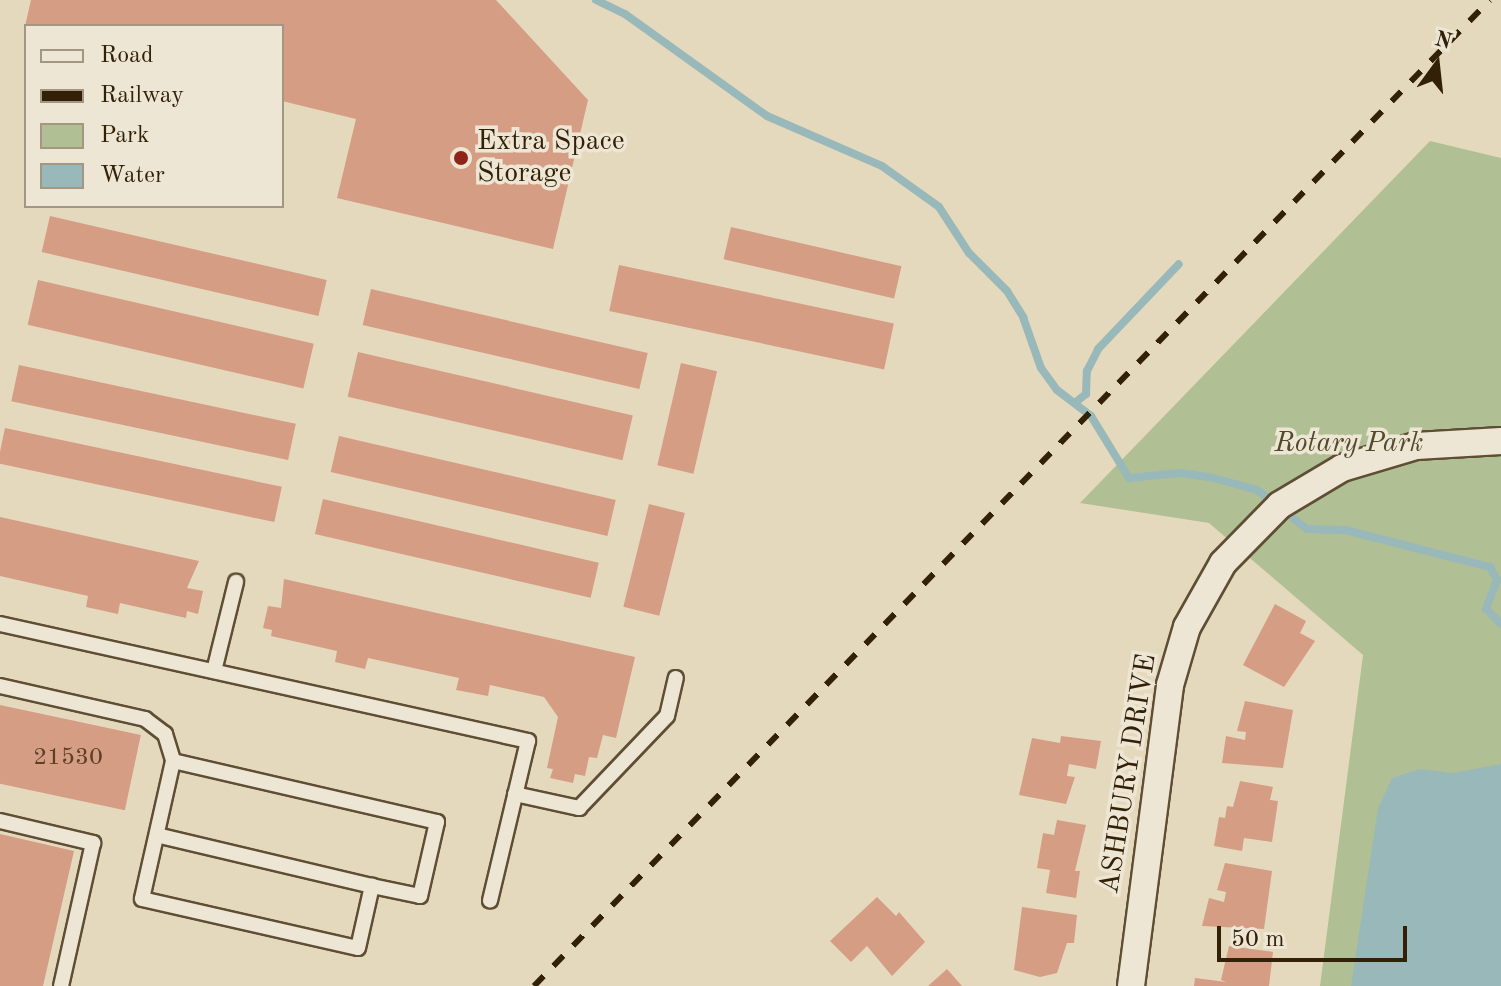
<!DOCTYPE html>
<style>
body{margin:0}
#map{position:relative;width:1501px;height:986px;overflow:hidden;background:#e5d9bd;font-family:"Old Standard TT",serif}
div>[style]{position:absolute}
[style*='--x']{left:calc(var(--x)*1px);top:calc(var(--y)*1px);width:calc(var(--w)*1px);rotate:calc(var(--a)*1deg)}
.green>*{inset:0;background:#b0c094}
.water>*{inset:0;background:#99b8ba}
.stream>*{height:8px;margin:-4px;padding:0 4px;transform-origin:4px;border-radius:4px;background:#99b8ba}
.building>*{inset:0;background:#d59d83;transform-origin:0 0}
.roads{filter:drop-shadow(2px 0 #5f4e34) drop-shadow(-2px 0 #5f4e34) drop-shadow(0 2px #5f4e34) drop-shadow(0 -2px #5f4e34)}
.service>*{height:14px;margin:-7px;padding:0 7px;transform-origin:7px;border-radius:7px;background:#eee6d4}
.minor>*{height:26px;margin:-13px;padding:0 13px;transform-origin:13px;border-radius:13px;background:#eee6d4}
.rail>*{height:6px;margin-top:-3px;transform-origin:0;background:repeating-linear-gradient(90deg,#322007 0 14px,transparent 0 28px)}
.dots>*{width:22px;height:22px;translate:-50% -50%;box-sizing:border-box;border:4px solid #eee6d4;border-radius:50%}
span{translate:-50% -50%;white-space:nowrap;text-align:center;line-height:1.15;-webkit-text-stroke:7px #eee6d4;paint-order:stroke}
.number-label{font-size:24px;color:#5b3f26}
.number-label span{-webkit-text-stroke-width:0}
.poi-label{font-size:28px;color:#322007}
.left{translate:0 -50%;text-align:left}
.park-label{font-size:28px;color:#52482a;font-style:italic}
.street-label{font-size:28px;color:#322007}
.legend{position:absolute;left:24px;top:24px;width:260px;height:184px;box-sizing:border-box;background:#eee6d4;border:2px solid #a39782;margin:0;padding:10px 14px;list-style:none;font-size:24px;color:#322007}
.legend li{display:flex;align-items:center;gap:16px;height:40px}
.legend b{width:40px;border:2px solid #a39782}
.north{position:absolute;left:1397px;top:24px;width:80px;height:80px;-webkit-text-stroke:6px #eee6d4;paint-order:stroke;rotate:15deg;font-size:22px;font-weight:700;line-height:32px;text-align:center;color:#322007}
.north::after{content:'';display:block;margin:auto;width:28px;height:36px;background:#322007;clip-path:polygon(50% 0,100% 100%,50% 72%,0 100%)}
.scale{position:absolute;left:1217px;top:926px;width:190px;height:36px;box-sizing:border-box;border:4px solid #322007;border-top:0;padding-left:10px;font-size:24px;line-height:28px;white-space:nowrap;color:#322007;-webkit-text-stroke:6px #eee6d4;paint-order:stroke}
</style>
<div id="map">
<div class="green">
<i style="clip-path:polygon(1430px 141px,1501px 158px,1501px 986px,1320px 986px,1363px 655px,1209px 523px,1080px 503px)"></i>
</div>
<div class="water">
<i style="clip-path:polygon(1501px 764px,1501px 986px,1351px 986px,1378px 808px,1392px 778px,1420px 769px,1453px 773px)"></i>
</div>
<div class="stream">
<i style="--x:596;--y:0;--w:32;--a:26"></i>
<i style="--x:625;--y:14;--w:175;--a:35.7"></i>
<i style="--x:767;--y:116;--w:125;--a:23.5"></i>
<i style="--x:882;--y:166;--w:70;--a:35.7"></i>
<i style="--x:939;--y:207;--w:55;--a:56.9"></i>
<i style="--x:969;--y:253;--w:54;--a:45"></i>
<i style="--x:1007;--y:291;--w:31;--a:58"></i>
<i style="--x:1023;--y:317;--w:54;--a:70.6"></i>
<i style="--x:1041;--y:368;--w:27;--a:54"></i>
<i style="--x:1057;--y:390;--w:43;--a:37.4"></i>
<i style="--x:1091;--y:416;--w:73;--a:58.5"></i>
<i style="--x:1129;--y:478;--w:51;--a:-5.6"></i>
<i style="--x:1180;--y:473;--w:30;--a:8"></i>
<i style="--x:1210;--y:477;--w:49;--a:15.5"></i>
<i style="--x:1257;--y:490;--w:63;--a:38"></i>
<i style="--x:1307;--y:529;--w:38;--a:2"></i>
<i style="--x:1345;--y:530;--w:150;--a:14.3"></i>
<i style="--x:1490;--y:567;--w:15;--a:62"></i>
<i style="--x:1497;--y:580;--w:31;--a:111"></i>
<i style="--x:1486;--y:609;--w:21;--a:45"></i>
<i style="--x:1076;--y:402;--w:13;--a:-39"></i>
<i style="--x:1086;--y:394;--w:23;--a:-88"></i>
<i style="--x:1087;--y:371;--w:25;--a:-63"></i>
<i style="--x:1098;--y:349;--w:117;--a:-46.4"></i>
</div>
<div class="building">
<i style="clip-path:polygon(31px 0,496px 0,588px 100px,553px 249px,337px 198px,356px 119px,282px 101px,282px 26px,25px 26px)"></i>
<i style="left:50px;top:216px;width:284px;height:37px;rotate:13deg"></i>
<i style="left:731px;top:227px;width:175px;height:33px;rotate:13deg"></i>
<i style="left:619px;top:265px;width:281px;height:47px;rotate:12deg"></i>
<i style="left:38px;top:280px;width:283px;height:46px;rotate:13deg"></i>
<i style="left:371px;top:289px;width:284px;height:37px;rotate:13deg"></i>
<i style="left:358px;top:352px;width:282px;height:46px;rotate:13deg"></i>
<i style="left:681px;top:363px;width:37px;height:105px;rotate:13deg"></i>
<i style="left:19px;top:365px;width:283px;height:37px;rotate:12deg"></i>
<i style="left:5px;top:428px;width:283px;height:36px;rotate:12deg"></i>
<i style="left:339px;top:436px;width:284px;height:37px;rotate:13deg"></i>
<i style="left:323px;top:499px;width:283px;height:36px;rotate:13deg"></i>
<i style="left:649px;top:504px;width:37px;height:106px;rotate:14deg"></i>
<i style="clip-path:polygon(0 517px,199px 561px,187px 588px,203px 591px,198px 614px,187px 611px,186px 618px,120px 603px,118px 614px,86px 607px,88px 596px,0 576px)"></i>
<i style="clip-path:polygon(284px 579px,635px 657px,616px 738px,603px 735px,597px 758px,589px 757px,585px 776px,575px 774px,573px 783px,550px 778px,553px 769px,547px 768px,558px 717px,544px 697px,490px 685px,488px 696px,456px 690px,459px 678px,368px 658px,365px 669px,335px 662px,337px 651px,271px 636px,272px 630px,263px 628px,268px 606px,281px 608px)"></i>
<i style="clip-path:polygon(1275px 604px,1306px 621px,1300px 633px,1315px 641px,1284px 687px,1243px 665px)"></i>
<i style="clip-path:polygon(1245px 701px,1293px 710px,1283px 768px,1222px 763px,1226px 736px,1245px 740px,1246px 732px,1237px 731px)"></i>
<i style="left:0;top:705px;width:144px;height:77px;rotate:12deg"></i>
<i style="clip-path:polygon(1061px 736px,1101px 741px,1096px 769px,1069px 764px,1067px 776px,1075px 777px,1066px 804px,1019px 795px,1032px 738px,1060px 743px)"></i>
<i style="clip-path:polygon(1240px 781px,1273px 787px,1270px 800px,1278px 801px,1272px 842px,1244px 838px,1242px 851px,1214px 846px,1219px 817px,1225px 818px,1227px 806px,1233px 807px)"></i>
<i style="clip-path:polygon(1057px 820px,1086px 825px,1075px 871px,1080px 871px,1076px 898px,1046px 893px,1050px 870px,1037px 868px,1043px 833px,1054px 835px)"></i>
<i style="clip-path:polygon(0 834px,74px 851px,43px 986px,0 986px)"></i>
<i style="clip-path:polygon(1225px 863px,1272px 871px,1264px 929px,1202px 926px,1209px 898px,1224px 902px,1226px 892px,1217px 890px)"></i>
<i style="clip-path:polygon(877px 897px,896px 916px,899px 912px,925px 942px,892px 976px,867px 946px,851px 962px,830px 941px)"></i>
<i style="clip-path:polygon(1022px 907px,1077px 915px,1074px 943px,1067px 943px,1057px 973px,1040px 977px,1014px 970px)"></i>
<i style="clip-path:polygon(1229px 946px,1273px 952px,1269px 986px,1194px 986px,1195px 978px,1226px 982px,1221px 980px)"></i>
<i style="clip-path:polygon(947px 969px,962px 986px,928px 986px)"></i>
</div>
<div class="roads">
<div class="service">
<i style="--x:0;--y:624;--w:541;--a:12.49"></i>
<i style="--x:528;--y:741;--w:164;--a:103.4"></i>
<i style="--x:214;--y:671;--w:92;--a:-76.1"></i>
<i style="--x:0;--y:686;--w:149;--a:12.8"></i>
<i style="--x:145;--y:719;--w:25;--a:37"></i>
<i style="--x:165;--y:734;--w:28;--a:73"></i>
<i style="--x:173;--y:761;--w:141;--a:102.7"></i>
<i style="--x:142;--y:899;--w:221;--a:12.8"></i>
<i style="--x:358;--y:948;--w:64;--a:-77.3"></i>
<i style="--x:372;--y:886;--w:221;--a:-166.7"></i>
<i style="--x:173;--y:761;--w:271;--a:13"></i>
<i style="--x:437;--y:822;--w:76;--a:102.9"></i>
<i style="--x:420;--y:896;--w:49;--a:-168.2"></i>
<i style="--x:515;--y:794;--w:66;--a:12.3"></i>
<i style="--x:579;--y:808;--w:127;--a:-46.3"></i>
<i style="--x:667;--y:716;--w:39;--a:-77"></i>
<i style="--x:0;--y:821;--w:96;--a:13.3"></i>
<i style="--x:93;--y:843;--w:147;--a:102.6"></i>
</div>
<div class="minor">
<i style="--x:1131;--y:986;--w:304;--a:-82.6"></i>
<i style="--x:1170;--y:685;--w:60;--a:-73.7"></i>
<i style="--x:1187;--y:627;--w:73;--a:-60.6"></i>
<i style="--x:1223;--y:563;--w:81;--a:-45.5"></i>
<i style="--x:1280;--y:505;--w:72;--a:-30.8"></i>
<i style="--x:1342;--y:468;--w:77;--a:-16.6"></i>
<i style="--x:1416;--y:446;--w:85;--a:-3.4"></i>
</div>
</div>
<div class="rail">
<i style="--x:534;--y:986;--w:1373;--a:-45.89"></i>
</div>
<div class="dots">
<i style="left:461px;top:158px;background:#8f2418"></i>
</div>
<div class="number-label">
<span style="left:68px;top:759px">21530</span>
</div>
<div class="poi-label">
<span class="left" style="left:477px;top:158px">Extra Space<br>Storage</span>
</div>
<div class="park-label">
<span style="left:1349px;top:444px">Rotary Park</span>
</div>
<div class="street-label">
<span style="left:1129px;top:774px;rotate:-81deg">ASHBURY DRIVE</span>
</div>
<ul class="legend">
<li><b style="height:10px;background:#eee6d4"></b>Road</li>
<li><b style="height:10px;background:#322007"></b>Railway</li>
<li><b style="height:22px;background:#b0c094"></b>Park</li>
<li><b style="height:22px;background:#99b8ba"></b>Water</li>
</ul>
<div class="north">N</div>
<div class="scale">50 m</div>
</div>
